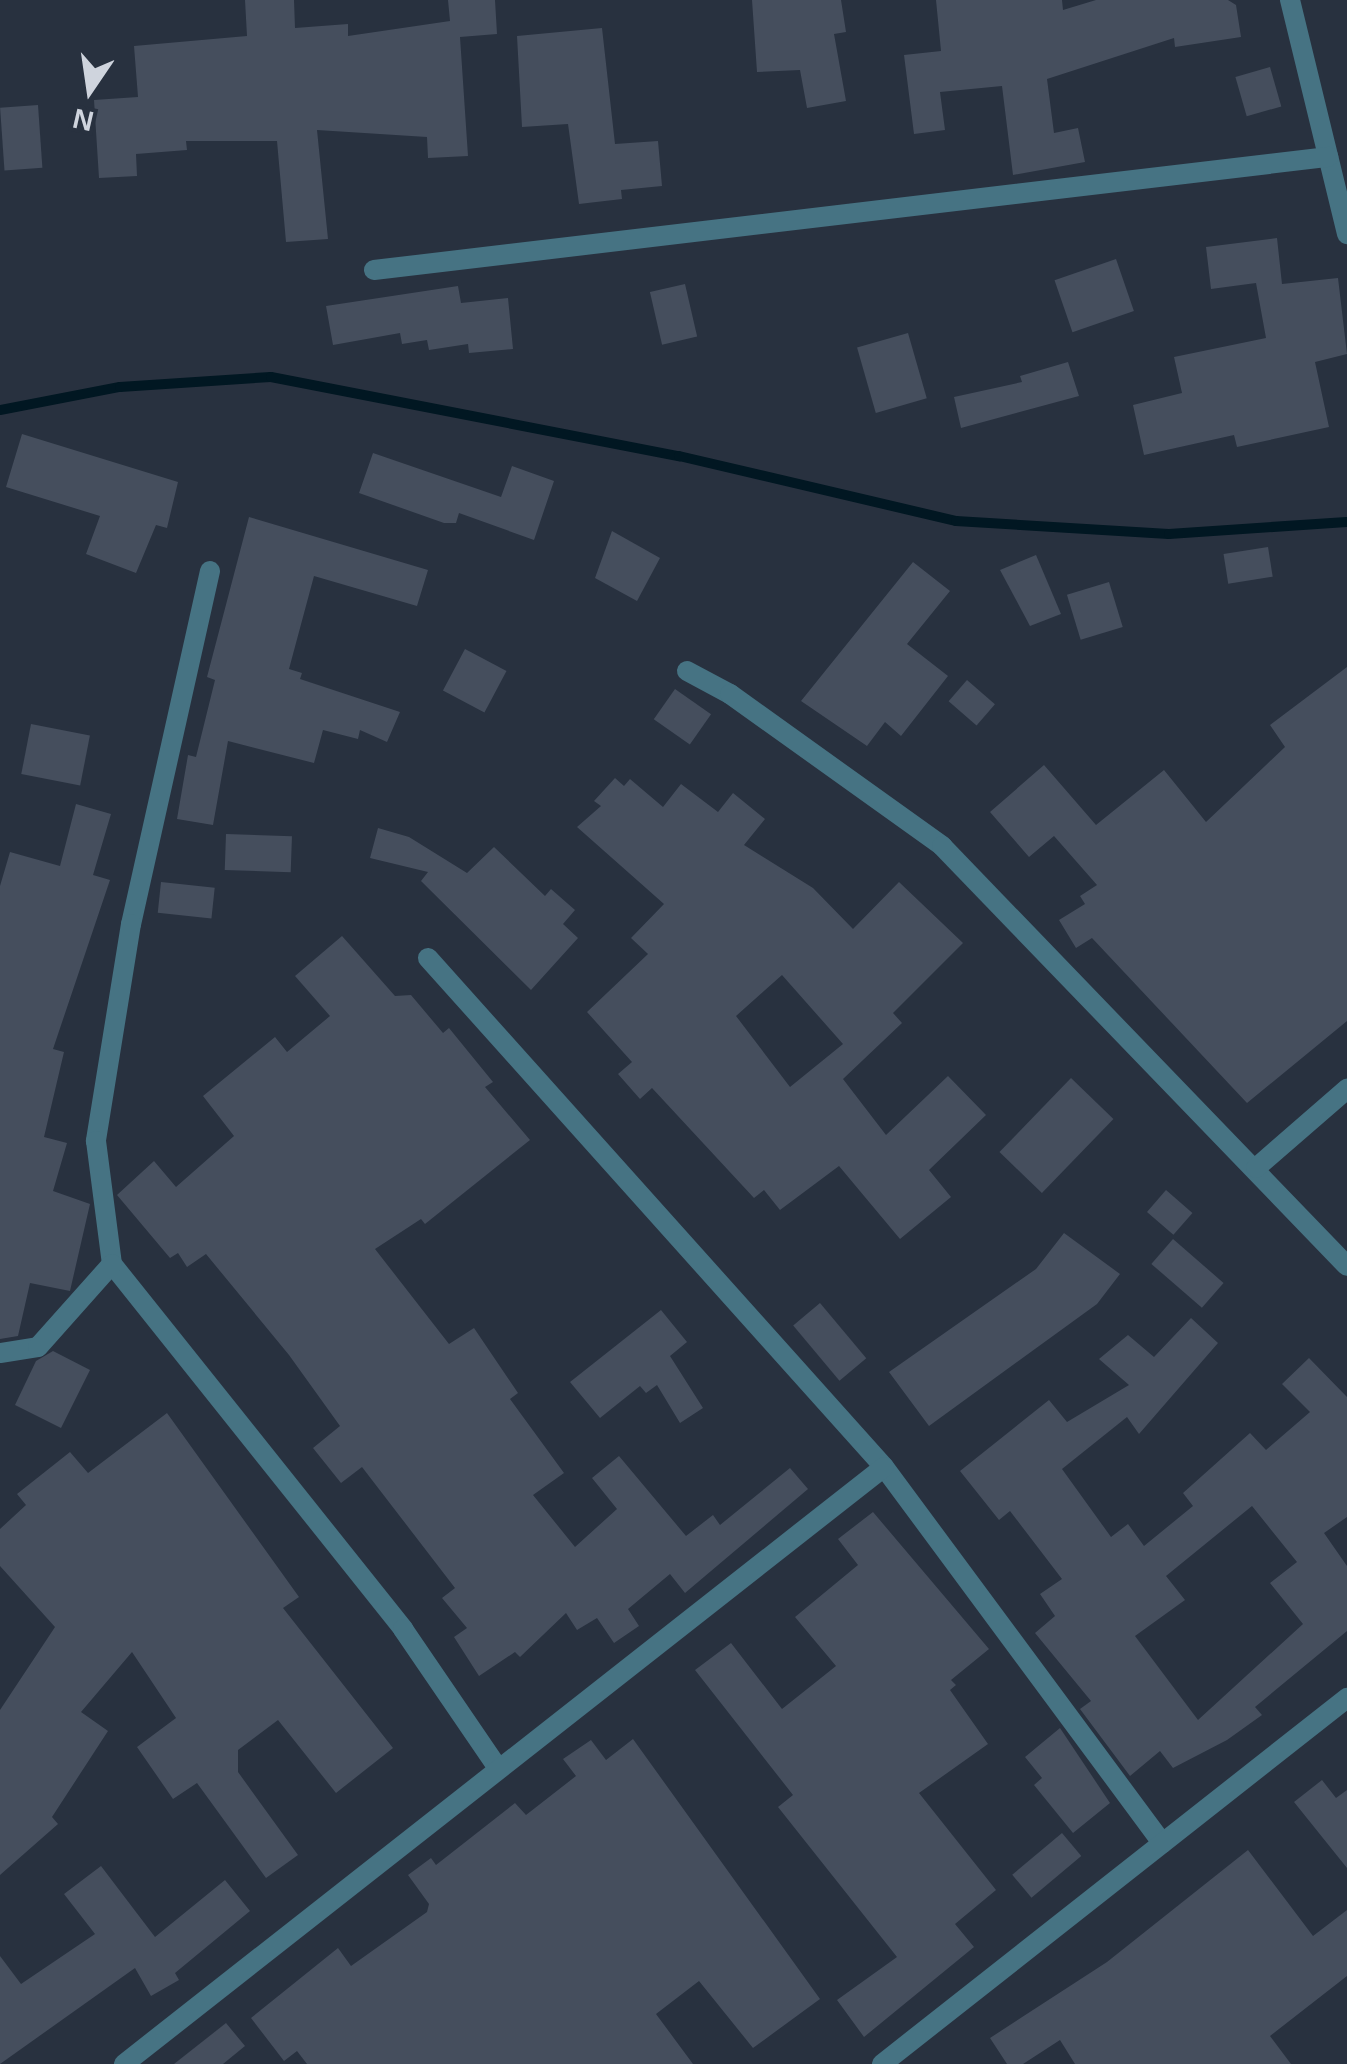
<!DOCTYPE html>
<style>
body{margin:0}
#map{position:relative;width:1347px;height:2064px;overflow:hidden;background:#28313f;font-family:Helvetica,sans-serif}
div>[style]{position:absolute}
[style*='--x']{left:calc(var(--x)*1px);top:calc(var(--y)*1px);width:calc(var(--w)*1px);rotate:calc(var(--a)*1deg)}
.stream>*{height:10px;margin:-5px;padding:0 5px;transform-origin:5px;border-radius:5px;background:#011722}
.building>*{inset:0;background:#454e5d;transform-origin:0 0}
.minor>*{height:20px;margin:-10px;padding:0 10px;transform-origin:10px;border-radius:10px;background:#467383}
span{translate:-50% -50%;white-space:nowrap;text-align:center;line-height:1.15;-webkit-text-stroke:9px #28313f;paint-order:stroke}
.north{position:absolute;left:40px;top:40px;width:100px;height:100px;-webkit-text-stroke:8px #28313f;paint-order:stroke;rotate:193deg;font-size:28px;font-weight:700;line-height:40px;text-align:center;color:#cfd4dd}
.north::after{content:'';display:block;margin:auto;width:35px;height:45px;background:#cfd4dd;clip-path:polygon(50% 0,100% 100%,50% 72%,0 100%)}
</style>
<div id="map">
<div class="stream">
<i style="--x:0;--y:410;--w:122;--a:-10.9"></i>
<i style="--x:120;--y:387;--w:151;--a:-3.8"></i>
<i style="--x:271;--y:377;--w:416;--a:11"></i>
<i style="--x:679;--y:456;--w:285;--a:13.2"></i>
<i style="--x:956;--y:521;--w:213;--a:3.5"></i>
<i style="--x:1169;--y:534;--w:178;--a:-3.9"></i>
</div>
<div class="building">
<i style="clip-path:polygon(245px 0,294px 0,295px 28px,348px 24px,348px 36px,450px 21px,448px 0,495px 0,497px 34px,460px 37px,468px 156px,428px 158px,427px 137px,317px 130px,328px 239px,286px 242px,277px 141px,186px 141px,187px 150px,136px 154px,137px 176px,99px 178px,94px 100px,138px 97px,134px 46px,247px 36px)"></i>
<i style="clip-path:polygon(752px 0,841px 0,846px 32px,834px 34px,846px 101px,807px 108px,800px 70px,757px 72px)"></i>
<i style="clip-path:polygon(936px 0,1062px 0,1063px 10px,1096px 0,1228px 0,1236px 5px,1241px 37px,1175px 47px,1174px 38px,1047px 79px,1054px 133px,1078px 128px,1085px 162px,1013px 175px,1002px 86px,940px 92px,945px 130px,914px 134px,904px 55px,941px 51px)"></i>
<i style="clip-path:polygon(602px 28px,615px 144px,658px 141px,662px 186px,621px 190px,622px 199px,579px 204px,568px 124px,522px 127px,517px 36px)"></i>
<i style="left:1270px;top:67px;width:41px;height:36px;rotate:74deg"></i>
<i style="left:38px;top:105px;width:63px;height:38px;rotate:86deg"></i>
<i style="clip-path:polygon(1277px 238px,1282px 284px,1338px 278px,1347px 354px,1315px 362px,1329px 427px,1237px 447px,1234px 435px,1144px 455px,1133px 405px,1182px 393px,1174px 357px,1266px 338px,1256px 283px,1211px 289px,1206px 247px)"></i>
<i style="left:1116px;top:259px;width:55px;height:65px;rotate:71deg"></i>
<i style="left:685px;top:284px;width:54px;height:36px;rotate:77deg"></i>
<i style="clip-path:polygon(458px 286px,461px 303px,508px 298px,513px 349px,469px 353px,468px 344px,429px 350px,427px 340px,402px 344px,400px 333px,333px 345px,326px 306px)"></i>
<i style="left:908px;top:333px;width:68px;height:53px;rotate:74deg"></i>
<i style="clip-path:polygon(1068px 362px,1079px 396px,961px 428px,954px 397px,1022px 382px,1020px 376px)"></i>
<i style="clip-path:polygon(22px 434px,178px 482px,167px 528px,156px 525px,136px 573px,86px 554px,100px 516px,6px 487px)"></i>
<i style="clip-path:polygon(373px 453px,501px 497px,512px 466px,554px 481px,534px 540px,459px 513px,456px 523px,444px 523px,359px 493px)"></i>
<i style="clip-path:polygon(249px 517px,428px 570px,417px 606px,314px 576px,289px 669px,302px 673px,300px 679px,400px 712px,387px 742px,360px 730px,358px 739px,323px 730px,314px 763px,228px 741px,213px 825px,177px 819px,188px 755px,196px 757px,215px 680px,207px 677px)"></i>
<i style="clip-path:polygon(612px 531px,660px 558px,637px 601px,595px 578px)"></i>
<i style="left:1268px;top:547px;width:30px;height:45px;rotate:81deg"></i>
<i style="clip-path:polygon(1036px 555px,1061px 614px,1030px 626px,1000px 570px)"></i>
<i style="clip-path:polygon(913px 562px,950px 591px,907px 644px,948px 676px,901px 736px,885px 722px,867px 746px,801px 701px)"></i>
<i style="left:1109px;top:582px;width:47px;height:44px;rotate:73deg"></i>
<i style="left:465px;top:649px;width:47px;height:47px;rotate:28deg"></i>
<i style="clip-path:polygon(1347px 667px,1347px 1021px,1247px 1103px,1092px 938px,1076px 948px,1059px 920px,1085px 904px,1080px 896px,1097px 885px,1054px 836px,1029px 857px,990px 812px,1044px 765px,1096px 825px,1164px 770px,1206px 822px,1285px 747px,1270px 725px)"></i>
<i style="left:967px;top:680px;width:37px;height:28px;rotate:41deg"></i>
<i style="left:675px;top:689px;width:44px;height:37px;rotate:35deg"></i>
<i style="left:31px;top:724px;width:60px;height:51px;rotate:11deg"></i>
<i style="clip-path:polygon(evenodd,615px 778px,624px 786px,630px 779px,663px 807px,681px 784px,718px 812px,733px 793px,765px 819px,744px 845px,813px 888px,853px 929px,899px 882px,963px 943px,893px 1013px,902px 1023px,843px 1079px,886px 1135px,948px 1076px,986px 1115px,929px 1170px,951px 1197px,900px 1239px,839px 1166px,780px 1210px,764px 1190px,754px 1198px,652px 1088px,640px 1099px,618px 1074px,632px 1062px,587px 1012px,648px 954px,631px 938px,664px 904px,577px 827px,601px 806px,594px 801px,615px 778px,782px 975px,843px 1044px,790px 1087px,736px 1016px,782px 975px)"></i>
<i style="clip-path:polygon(76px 804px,111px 814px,93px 875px,110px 880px,53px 1049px,64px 1052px,44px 1137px,67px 1143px,53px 1191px,90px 1204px,70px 1291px,30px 1283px,18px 1336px,0 1339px,0 886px,10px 852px,60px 866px)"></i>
<i style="clip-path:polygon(378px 828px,409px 837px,467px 873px,494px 847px,545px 896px,551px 889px,575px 910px,563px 924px,578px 938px,531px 990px,421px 881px,428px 872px,370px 858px)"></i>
<i style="left:226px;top:834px;width:66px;height:36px;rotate:2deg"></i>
<i style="left:161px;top:882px;width:54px;height:31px;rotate:6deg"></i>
<i style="clip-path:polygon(342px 936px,395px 996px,411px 995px,443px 1033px,449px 1028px,493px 1082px,485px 1087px,530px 1140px,425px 1224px,421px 1219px,375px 1249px,449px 1344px,474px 1328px,518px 1393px,510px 1399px,564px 1473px,533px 1495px,575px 1547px,617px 1509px,592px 1478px,619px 1456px,686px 1536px,713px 1515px,720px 1525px,790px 1468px,808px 1489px,685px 1593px,670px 1574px,628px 1609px,639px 1626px,614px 1643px,597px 1618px,577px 1630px,566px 1613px,520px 1657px,515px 1652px,479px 1676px,454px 1637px,467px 1628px,442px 1598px,455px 1588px,362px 1467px,341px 1483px,313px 1448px,340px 1426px,289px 1355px,206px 1254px,187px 1267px,178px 1253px,170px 1258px,117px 1195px,154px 1161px,176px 1187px,234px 1136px,203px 1096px,275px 1037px,287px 1052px,330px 1016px,295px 976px)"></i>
<i style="left:1071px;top:1078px;width:59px;height:103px;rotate:44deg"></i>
<i style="left:1166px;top:1190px;width:35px;height:29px;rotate:41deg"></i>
<i style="clip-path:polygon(1064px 1233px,1120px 1274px,1097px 1304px,929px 1426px,889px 1372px,1036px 1269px)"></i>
<i style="left:1173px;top:1239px;width:67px;height:33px;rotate:41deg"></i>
<i style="left:820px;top:1303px;width:72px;height:35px;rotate:50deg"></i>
<i style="clip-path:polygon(661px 1310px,687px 1342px,670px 1356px,703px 1408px,680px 1423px,657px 1385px,646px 1393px,640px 1386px,600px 1418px,570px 1382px)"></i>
<i style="clip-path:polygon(evenodd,1191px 1318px,1218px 1343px,1139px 1434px,1127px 1417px,1062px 1469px,1111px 1537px,1128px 1524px,1144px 1546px,1193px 1506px,1183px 1493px,1250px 1433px,1266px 1450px,1310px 1412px,1282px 1384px,1309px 1358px,1347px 1397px,1347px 1517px,1324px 1533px,1347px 1566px,1347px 1631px,1255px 1707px,1262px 1715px,1227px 1740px,1173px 1768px,1160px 1751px,1130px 1776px,1080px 1709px,1091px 1701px,1035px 1633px,1055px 1616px,1040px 1594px,1062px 1579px,1010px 1511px,999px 1520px,960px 1471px,1049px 1400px,1067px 1422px,1129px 1385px,1099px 1359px,1128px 1335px,1154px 1357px,1191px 1318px,1252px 1506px,1297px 1562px,1270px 1583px,1303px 1624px,1198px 1720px,1135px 1636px,1185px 1600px,1166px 1576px,1252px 1506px)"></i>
<i style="clip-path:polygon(53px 1351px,90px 1370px,61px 1428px,15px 1405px,36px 1361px)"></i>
<i style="clip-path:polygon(167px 1413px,299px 1597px,283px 1608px,393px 1748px,336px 1793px,278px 1720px,238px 1750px,238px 1772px,298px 1855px,266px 1878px,197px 1783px,173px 1799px,137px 1747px,176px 1718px,132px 1652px,81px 1712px,108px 1731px,52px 1817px,58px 1824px,0 1875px,0 1710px,55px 1627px,0 1566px,0 1529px,26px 1505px,17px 1494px,70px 1452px,88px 1473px)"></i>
<i style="clip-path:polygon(873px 1512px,989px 1649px,951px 1680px,956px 1685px,950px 1690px,988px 1744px,919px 1793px,996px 1890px,955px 1924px,974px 1947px,864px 2037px,837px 2000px,897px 1957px,778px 1807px,793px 1795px,695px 1670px,731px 1643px,782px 1709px,836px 1666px,795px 1617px,858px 1565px,838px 1539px)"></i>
<i style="clip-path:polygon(1060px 1728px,1110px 1803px,1073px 1833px,1034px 1785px,1042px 1778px,1025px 1757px)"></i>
<i style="clip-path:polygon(633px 1739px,820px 1999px,753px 2048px,699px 1981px,656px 2014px,693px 2064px,307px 2064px,297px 2051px,284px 2061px,251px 2018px,338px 1948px,351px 1966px,427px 1912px,429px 1904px,408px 1875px,431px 1858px,436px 1865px,515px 1803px,526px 1815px,576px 1776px,563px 1759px,591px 1740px,606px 1760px)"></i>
<i style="clip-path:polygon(1322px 1780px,1336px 1798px,1347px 1790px,1347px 1868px,1294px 1802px)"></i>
<i style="left:1062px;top:1833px;width:30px;height:65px;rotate:50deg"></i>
<i style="clip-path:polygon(1248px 1850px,1313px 1936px,1347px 1910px,1347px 1976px,1270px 2036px,1291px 2064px,1075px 2064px,1060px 2040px,1023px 2064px,1007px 2064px,990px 2038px,1107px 1962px)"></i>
<i style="clip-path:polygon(101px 1866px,155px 1937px,225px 1880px,250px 1911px,175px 1973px,179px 1980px,151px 1996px,135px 1968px,0 2064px,0 1956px,21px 1984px,95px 1934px,64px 1894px)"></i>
<i style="clip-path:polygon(226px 2023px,245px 2046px,223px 2064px,174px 2064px)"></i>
</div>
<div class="minor">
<i style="--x:1290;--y:0;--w:241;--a:76.3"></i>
<i style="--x:374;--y:270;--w:961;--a:-6.76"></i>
<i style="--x:210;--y:571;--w:362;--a:102.6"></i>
<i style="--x:131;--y:924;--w:220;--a:99.2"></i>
<i style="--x:96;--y:1141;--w:124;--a:82.6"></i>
<i style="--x:112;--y:1264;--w:467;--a:51.4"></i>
<i style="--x:403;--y:1629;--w:167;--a:55.7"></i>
<i style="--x:687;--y:671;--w:49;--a:28.1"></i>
<i style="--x:730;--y:694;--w:261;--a:35.6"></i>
<i style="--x:942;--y:846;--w:583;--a:46.04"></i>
<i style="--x:428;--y:958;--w:683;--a:48.14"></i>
<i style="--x:884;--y:1467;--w:468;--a:53.5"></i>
<i style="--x:1256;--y:1168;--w:121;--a:-41"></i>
<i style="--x:0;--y:1353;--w:38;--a:-9"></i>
<i style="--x:38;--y:1347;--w:111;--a:-48.3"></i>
<i style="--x:124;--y:2064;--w:966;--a:-38.15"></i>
<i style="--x:882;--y:2064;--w:592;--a:-38.21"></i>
</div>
<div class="north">N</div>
</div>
